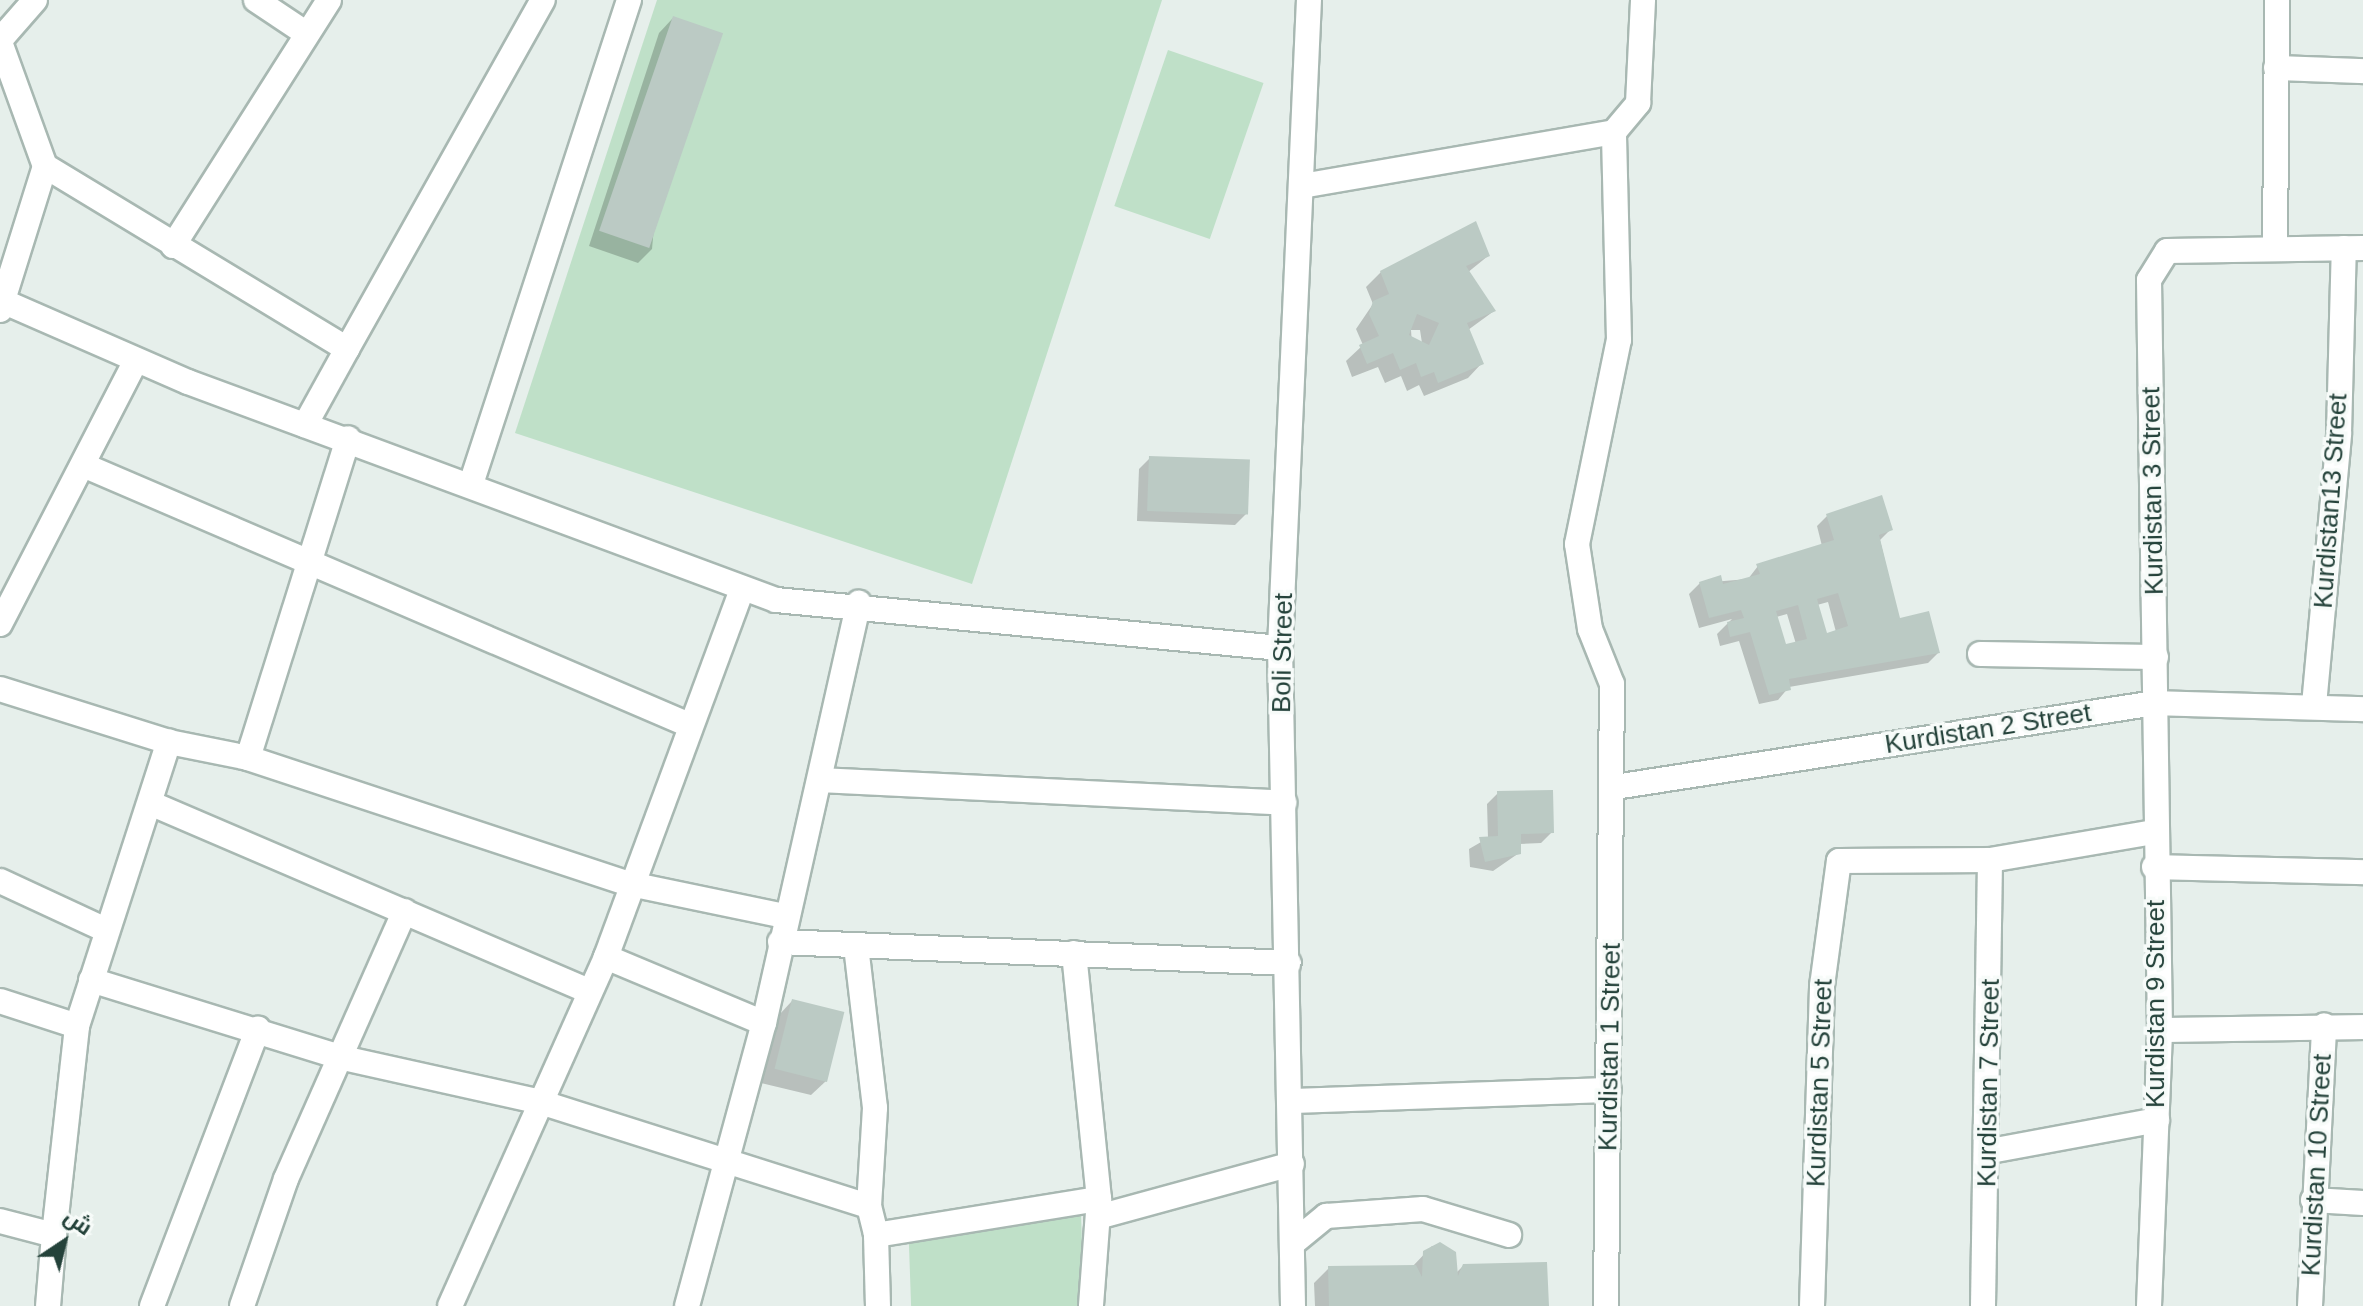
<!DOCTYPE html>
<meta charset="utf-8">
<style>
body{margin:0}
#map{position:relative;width:2363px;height:1306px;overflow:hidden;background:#e6efeb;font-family:Helvetica,Cairo,sans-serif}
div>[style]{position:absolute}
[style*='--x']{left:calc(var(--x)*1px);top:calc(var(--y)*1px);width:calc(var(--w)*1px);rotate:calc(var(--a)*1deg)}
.green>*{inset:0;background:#bfe0c8;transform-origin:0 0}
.shadow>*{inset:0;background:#0003}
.building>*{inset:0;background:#bbcac4;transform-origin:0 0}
.roads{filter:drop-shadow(2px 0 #a8b8b2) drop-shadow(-2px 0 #a8b8b2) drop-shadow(0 2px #a8b8b2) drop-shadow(0 -2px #a8b8b2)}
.minor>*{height:24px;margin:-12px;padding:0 12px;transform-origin:12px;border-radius:12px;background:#fff}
span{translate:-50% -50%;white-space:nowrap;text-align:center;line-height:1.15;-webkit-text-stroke:7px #f7fbf9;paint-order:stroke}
.street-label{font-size:26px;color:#24423a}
.north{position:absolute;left:24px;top:1202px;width:80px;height:80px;-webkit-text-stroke:6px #f7fbf9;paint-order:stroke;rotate:35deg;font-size:22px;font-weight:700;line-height:32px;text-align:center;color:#24423a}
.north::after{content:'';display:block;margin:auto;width:28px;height:36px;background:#24423a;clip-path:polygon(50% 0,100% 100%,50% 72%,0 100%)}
</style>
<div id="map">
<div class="green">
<i style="clip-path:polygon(657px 0,1162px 0,972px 584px,515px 433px)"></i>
<i style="left:1168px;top:50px;width:101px;height:165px;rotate:19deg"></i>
<i style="left:1081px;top:1214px;width:92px;height:173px;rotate:88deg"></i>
</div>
<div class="shadow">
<i style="clip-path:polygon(673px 18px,652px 249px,638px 263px,589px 246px,659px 33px)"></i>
<i style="clip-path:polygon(evenodd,1488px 256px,1467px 273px,1494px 311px,1468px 330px,1482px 363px,1468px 378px,1424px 396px,1419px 385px,1407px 391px,1401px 376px,1385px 383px,1378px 367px,1352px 377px,1346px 361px,1363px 345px,1356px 329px,1373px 304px,1366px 287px,1381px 272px,1488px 256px,1411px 330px,1420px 330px,1422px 343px,1412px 344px,1411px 330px)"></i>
<i style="clip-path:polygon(1150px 458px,1246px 514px,1235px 525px,1137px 521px,1139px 469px)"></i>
<i style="clip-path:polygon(evenodd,1828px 515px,1891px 529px,1880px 540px,1899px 620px,1938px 653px,1928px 663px,1789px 687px,1778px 700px,1759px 704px,1739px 641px,1720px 646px,1717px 634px,1732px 619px,1699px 628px,1689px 594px,1700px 583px,1748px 579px,1758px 566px,1822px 546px,1817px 526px,1828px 515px,1828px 602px,1836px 632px,1825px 635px,1817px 605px,1828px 602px,1828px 515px,1787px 614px,1796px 644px,1785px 647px,1776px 617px,1787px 614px)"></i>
<i style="clip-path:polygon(1498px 793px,1552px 832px,1541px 843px,1519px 844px,1519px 853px,1493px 871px,1470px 867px,1469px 849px,1488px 838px,1487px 804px)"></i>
<i style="clip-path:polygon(792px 1001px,826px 1081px,811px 1095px,761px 1083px,778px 1016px)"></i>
<i style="clip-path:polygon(1432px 1246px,1451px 1249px,1455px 1274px,1463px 1266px,1547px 1306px,1315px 1306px,1314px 1283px,1329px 1268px,1412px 1267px)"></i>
</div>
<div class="building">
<i style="left:673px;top:16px;width:53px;height:227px;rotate:19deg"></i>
<i style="clip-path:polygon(evenodd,1476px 221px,1490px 256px,1466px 266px,1496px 311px,1467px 323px,1484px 364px,1438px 383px,1434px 372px,1421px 377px,1416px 363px,1400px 370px,1393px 353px,1367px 364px,1359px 345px,1379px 336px,1369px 314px,1373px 301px,1389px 294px,1380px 271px,1476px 221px,1417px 314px,1439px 323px,1429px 345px,1409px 335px,1417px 314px)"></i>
<i style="left:1149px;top:456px;width:101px;height:55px;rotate:2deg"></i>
<i style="clip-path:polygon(evenodd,1882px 495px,1893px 530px,1879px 535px,1900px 618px,1929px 611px,1940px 653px,1789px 679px,1791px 690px,1769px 695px,1750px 632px,1730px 637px,1727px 622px,1744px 618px,1741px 610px,1709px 618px,1699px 582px,1721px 575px,1723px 584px,1760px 574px,1756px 564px,1834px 540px,1826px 514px,1882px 495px,1838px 593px,1848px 626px,1827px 633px,1817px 599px,1838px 593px,1882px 495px,1798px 605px,1807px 639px,1786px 644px,1776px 611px,1798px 605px)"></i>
<i style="clip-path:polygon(1553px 790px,1554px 833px,1521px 834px,1521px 854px,1485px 862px,1479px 837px,1498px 836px,1497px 791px)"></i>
<i style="left:792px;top:999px;width:54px;height:72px;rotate:14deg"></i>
<i style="clip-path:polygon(1440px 1242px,1456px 1252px,1458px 1276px,1463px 1264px,1547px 1262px,1549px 1306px,1329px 1306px,1328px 1266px,1416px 1265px,1422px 1277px,1423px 1251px)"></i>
</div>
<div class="roads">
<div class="minor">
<i style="--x:256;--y:0;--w:61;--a:33.7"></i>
<i style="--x:0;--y:40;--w:53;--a:-48.8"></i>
<i style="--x:0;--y:42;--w:132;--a:70.1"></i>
<i style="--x:45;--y:166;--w:151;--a:107.4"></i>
<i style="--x:2276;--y:68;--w:87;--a:2"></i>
<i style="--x:45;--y:166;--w:353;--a:31.2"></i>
<i style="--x:347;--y:349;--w:87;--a:118.9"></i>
<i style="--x:1302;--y:186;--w:317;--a:-9.8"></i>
<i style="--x:1614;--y:132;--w:38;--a:-50"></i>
<i style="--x:1638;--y:103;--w:103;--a:-87.2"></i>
<i style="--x:173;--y:246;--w:291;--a:-57.6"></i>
<i style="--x:2275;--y:247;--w:247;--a:-89.5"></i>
<i style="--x:0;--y:300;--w:205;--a:23.6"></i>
<i style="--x:188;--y:382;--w:627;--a:20.34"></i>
<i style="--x:776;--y:600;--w:506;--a:5.44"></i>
<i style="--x:347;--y:349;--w:400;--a:-60.7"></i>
<i style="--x:83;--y:465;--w:659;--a:23.22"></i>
<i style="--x:471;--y:484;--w:509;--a:-71.92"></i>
<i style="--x:0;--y:624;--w:297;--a:-62.7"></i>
<i style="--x:1980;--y:654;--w:176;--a:1"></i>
<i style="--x:0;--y:689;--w:177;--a:17.4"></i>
<i style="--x:169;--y:742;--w:81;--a:11.4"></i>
<i style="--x:248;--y:758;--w:402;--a:18.3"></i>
<i style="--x:630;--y:884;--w:158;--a:11.7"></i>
<i style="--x:2314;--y:705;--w:273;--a:-84.7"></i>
<i style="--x:2339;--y:433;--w:185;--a:-88.5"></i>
<i style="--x:248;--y:758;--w:335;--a:-72.6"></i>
<i style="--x:821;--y:780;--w:464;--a:2.8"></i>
<i style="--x:1615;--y:787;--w:546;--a:-8.84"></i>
<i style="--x:2155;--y:703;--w:208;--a:1.7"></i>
<i style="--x:150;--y:803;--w:475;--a:23.2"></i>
<i style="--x:2154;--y:867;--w:209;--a:1.4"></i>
<i style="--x:0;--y:881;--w:115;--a:24.8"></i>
<i style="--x:780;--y:942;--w:509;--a:2.36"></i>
<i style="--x:856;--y:946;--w:163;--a:83.3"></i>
<i style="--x:875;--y:1108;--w:98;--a:93.5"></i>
<i style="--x:869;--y:1206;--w:30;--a:76"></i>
<i style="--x:876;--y:1235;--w:226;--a:-9.2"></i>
<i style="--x:1074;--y:953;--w:247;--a:84.2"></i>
<i style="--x:1099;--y:1199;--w:107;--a:94.3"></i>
<i style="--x:606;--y:957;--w:171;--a:22.7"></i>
<i style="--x:91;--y:980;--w:264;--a:17.2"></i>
<i style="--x:343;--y:1058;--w:199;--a:12.5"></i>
<i style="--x:537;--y:1101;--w:348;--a:17.6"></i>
<i style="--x:0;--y:1001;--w:81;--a:18"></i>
<i style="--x:2160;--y:1030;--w:203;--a:-0.8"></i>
<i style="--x:1291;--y:1101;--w:318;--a:-2"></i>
<i style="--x:1990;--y:1151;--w:170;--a:-10.5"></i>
<i style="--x:2313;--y:1200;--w:50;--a:3.4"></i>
<i style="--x:1098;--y:1217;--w:201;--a:-15.3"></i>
<i style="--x:0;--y:1221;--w:56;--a:14.5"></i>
<i style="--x:54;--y:1235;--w:71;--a:94.8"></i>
<i style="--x:54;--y:1235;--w:210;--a:-83.7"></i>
<i style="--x:77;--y:1026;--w:299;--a:-72.1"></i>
<i style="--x:876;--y:1235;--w:71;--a:88.4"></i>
<i style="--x:1293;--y:1243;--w:43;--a:-39.3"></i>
<i style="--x:1326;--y:1216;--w:97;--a:-4.1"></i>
<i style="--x:1423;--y:1209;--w:90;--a:16.8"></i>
<i style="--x:152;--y:1306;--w:297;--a:-69.1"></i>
<i style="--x:242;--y:1306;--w:134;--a:-70.9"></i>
<i style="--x:286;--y:1179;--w:293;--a:-66.1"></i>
<i style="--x:450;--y:1306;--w:382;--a:-65.9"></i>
<i style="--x:606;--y:957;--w:392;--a:-69.7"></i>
<i style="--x:687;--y:1306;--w:293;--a:-74.8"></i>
<i style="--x:764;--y:1023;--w:431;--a:-77.3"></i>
<i style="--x:1293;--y:1306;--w:658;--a:-91.13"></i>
<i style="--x:1280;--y:648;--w:649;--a:-87.44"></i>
<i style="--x:1606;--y:1306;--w:622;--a:-89.45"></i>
<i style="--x:1612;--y:684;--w:59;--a:-111.8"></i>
<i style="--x:1590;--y:629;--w:86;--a:-98.7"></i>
<i style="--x:1577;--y:544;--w:208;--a:-78.4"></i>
<i style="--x:1619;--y:340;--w:208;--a:-91.4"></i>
<i style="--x:1812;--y:1306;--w:320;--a:-88.2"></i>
<i style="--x:1822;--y:986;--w:126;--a:-82.3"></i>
<i style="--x:1839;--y:861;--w:151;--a:-0.4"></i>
<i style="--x:1990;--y:860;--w:166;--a:-9.7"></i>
<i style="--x:1983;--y:1306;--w:446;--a:-89.1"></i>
<i style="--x:2149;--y:1306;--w:276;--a:-87.7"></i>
<i style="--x:2160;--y:1030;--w:750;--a:-90.84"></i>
<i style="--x:2149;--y:280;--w:34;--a:-58"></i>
<i style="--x:2167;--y:251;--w:196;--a:-0.9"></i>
<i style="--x:2310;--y:1306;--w:281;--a:-87.1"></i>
</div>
</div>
<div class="street-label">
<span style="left:2153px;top:491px;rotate:-91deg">Kurdistan 3 Street</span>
<span style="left:2331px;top:501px;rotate:-86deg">Kurdistan13 Street</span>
<span style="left:1283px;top:653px;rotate:-89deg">Boli Street</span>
<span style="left:1988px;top:729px;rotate:-9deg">Kurdistan 2 Street</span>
<span style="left:2156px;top:1004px;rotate:-90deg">Kurdistan 9 Street</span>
<span style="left:1610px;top:1047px;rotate:-89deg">Kurdistan 1 Street</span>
<span style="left:1820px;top:1083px;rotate:-88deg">Kurdistan 5 Street</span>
<span style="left:1989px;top:1083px;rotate:-89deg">Kurdistan 7 Street</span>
<span style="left:2317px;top:1165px;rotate:-87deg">Kurdistan 10 Street</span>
</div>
<div class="north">ش</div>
</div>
